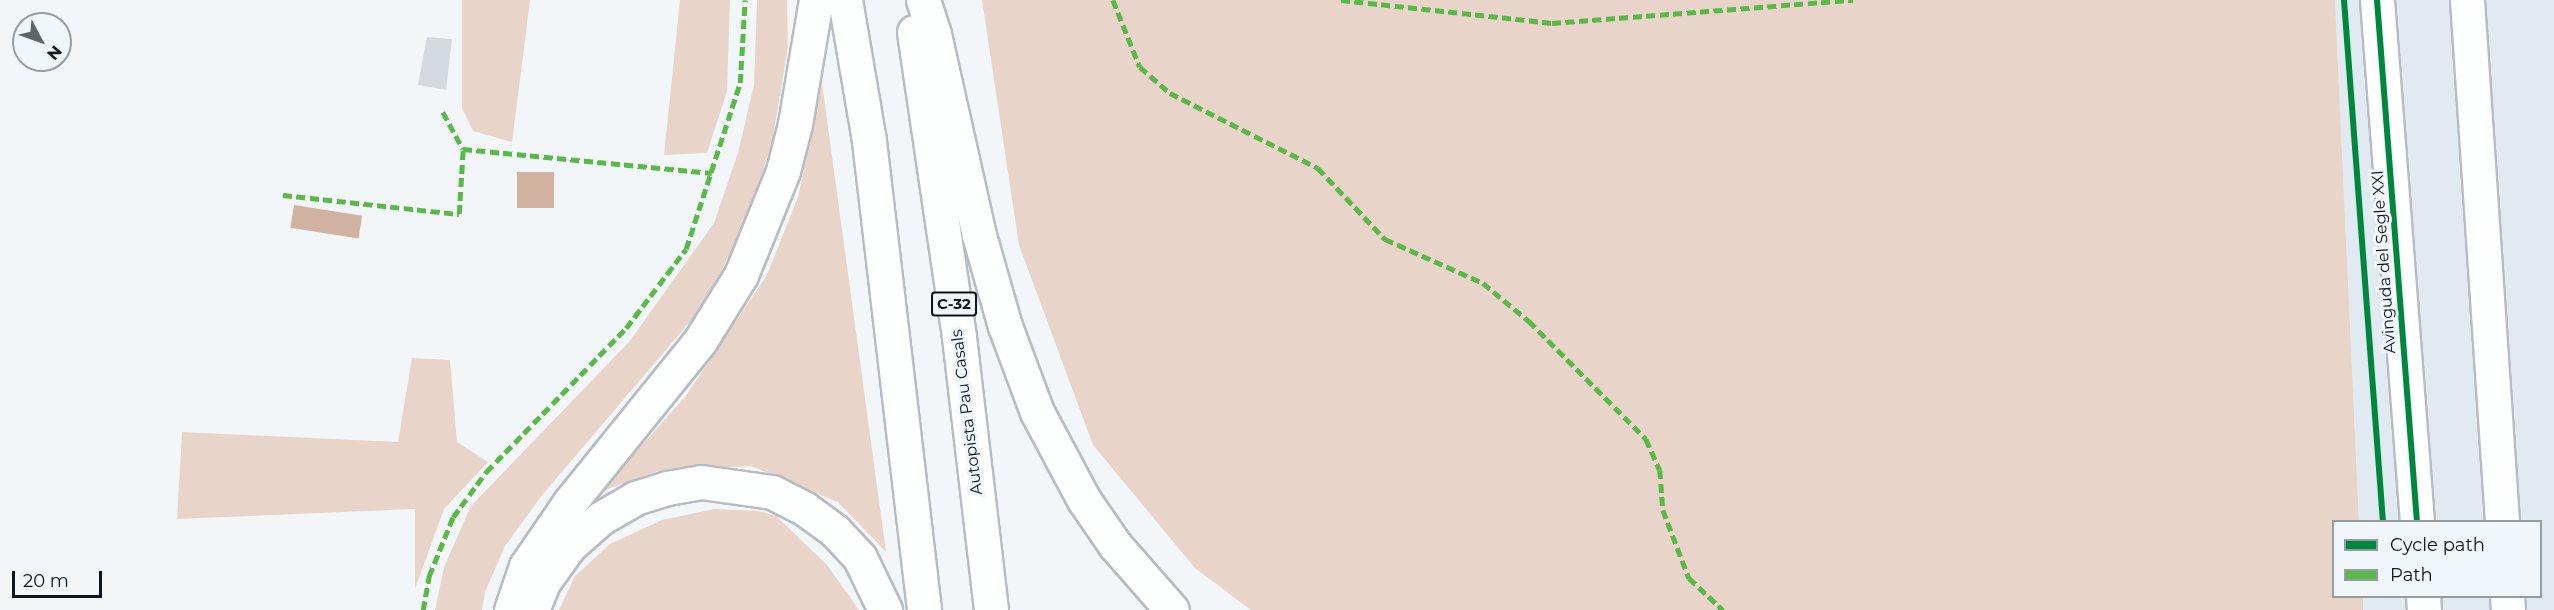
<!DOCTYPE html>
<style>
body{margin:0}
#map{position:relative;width:2554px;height:610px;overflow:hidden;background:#f3f6f9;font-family:Montserrat,sans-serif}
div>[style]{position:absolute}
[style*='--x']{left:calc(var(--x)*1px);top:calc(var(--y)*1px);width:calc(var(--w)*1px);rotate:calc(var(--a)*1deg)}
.built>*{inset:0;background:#e1eaf1}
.green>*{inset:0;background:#e9d4c9}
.water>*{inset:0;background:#d1b1a0;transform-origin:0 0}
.building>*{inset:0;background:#d4dae0}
.roads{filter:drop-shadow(2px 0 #b6bcc1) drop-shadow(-2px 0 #b6bcc1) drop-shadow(0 2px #b6bcc1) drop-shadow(0 -2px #b6bcc1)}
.minor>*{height:33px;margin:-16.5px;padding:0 16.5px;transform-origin:16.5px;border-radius:16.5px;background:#fdfefe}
.motorway>*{height:33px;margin:-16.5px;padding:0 16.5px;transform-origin:16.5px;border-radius:16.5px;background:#fdfefe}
.quiet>*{height:4.5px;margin-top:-2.25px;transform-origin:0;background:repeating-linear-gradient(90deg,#58b947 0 9px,transparent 0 13.5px)}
.cycleway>*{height:6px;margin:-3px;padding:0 3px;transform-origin:3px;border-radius:3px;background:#00873e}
span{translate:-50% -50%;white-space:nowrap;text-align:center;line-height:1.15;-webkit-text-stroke:6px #f1f6fb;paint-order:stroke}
.shield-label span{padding:2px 4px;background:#f1f6fb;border:2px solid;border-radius:4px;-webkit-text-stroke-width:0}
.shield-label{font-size:15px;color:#0c151d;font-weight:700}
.street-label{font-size:16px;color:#0c151d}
.legend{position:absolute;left:2332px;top:520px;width:210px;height:78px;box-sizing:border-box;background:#f1f6fb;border:2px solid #959ca2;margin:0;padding:8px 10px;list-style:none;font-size:18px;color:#0c151d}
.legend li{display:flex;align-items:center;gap:12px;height:30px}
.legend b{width:30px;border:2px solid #959ca2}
.north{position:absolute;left:12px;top:12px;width:60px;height:60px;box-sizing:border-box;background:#f1f6fb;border:2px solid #959ca2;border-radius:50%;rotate:131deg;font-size:16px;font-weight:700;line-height:24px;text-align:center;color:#0c151d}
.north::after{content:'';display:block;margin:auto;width:21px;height:27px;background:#5d646a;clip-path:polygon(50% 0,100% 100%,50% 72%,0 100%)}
.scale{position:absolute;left:12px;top:571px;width:90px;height:27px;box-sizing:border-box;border:3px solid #0c151d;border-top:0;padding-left:8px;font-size:18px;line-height:21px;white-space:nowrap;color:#0c151d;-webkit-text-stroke:4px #f1f6fb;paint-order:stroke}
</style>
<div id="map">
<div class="built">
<i style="clip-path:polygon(2335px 0,2554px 0,2554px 610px,2363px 610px,2363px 597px,2540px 596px,2540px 522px,2359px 521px)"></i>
</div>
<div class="green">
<i style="clip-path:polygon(462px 0,530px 0,512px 142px,473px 131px,462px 108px)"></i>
<i style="clip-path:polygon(680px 0,730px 0,727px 91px,707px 153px,664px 155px)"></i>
<i style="clip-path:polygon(757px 0,787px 0,788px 47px,772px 142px,749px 215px,705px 304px,543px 494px,505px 546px,485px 592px,482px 610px,435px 610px,444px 567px,471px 506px,629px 342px,714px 223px,738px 153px,754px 85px)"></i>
<i style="clip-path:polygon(982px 0,2335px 0,2359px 521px,2334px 522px,2334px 596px,2363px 597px,2363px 610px,1251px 610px,1195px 568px,1093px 445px,1019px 245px)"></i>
<i style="clip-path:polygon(822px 83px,886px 552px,838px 502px,751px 466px,658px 471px,608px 489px,592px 501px,685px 397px,767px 275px,798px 197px)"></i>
<i style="clip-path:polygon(412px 358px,450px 360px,457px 442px,488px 462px,444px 509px,415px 589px,415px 509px,177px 519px,182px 432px,398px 442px)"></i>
<i style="clip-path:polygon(715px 509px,758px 511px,776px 516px,827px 565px,859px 610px,559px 610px,575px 576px,610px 544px,662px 520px)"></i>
</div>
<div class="water">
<i style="left:517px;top:172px;width:37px;height:36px"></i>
<i style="left:294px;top:205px;width:69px;height:23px;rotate:9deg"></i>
</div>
<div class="building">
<i style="clip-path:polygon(427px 37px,452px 39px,446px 90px,418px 85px)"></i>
</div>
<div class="roads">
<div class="minor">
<i style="--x:2377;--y:0;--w:524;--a:85.62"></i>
<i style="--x:2467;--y:0;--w:523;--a:86.16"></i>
<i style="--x:2423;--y:596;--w:14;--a:86"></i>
<i style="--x:2507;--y:596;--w:14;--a:86"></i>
</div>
<div class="motorway">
<i style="--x:845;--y:0;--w:143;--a:80.3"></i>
<i style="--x:869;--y:141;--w:472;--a:83.3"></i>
<i style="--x:923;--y:0;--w:36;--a:72"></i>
<i style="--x:934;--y:34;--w:206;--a:77.4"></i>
<i style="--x:979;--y:235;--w:95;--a:74.1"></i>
<i style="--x:1005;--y:326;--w:92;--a:69.6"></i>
<i style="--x:1037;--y:412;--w:100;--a:61.9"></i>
<i style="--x:1084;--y:500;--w:55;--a:55.4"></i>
<i style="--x:1115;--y:545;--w:86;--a:48.8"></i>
<i style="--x:914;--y:32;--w:308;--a:81.6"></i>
<i style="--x:959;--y:337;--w:275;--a:83.3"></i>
<i style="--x:511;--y:610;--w:46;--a:-71.2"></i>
<i style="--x:526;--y:566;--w:78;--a:-55.5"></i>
<i style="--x:570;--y:502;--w:207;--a:-51.1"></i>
<i style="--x:700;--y:341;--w:78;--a:-58.2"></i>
<i style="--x:741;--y:275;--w:112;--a:-68"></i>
<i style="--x:783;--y:171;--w:49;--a:-75.7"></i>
<i style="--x:795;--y:124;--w:126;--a:-80.4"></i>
<i style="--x:532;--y:610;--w:31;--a:-68"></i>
<i style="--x:544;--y:581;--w:44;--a:-54.2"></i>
<i style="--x:570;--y:545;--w:41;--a:-41.1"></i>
<i style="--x:601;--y:518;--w:39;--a:-30"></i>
<i style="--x:635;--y:498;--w:34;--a:-17"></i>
<i style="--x:667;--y:488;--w:35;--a:-10"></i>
<i style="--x:701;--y:482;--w:72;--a:8"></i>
<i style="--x:772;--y:492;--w:37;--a:27"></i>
<i style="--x:805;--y:509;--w:37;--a:36"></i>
<i style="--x:835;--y:531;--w:37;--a:47"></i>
<i style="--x:860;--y:558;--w:58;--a:64.3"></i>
</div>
</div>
<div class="quiet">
<i style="--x:1113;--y:0;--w:72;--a:68.1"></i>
<i style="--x:1140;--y:67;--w:40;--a:41"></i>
<i style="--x:1170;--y:93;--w:166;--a:26.9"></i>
<i style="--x:1318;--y:168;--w:98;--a:46.7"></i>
<i style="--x:1385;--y:239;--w:107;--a:24.2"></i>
<i style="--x:1483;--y:283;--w:60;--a:39.6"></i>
<i style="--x:1529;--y:321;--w:166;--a:45.2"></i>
<i style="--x:1646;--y:439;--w:34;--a:66"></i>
<i style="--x:1660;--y:470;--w:40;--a:85.7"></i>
<i style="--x:1663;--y:510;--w:73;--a:69.1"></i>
<i style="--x:1689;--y:578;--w:47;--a:43.3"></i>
<i style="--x:1341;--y:0;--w:212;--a:6.2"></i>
<i style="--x:1552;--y:23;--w:302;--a:-4.4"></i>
<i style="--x:443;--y:112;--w:42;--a:61.6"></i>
<i style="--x:463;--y:149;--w:250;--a:5.5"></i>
<i style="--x:283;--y:195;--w:177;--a:6.2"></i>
<i style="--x:459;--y:214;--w:65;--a:-86.5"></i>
<i style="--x:423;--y:610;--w:35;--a:-80"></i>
<i style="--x:429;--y:576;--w:64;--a:-67.9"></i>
<i style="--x:453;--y:517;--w:56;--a:-53.7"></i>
<i style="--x:486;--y:472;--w:201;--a:-45.8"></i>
<i style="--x:626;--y:328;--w:99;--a:-52.8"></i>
<i style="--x:686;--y:249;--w:175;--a:-72"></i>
<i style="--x:740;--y:83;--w:83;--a:-86.6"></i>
</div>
<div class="cycleway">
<i style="--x:2344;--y:0;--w:523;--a:85.73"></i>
<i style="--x:2377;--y:0;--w:524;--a:85.62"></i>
</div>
<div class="shield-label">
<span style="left:954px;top:304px">C-32</span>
</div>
<div class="street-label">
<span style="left:2384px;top:262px;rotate:-94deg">Avinguda del Segle XXI</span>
<span style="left:967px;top:412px;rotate:-97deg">Autopista Pau Casals</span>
</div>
<ul class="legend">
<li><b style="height:8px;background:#00873e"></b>Cycle path</li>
<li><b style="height:8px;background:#58b947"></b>Path</li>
</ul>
<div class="north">N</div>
<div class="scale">20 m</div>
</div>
